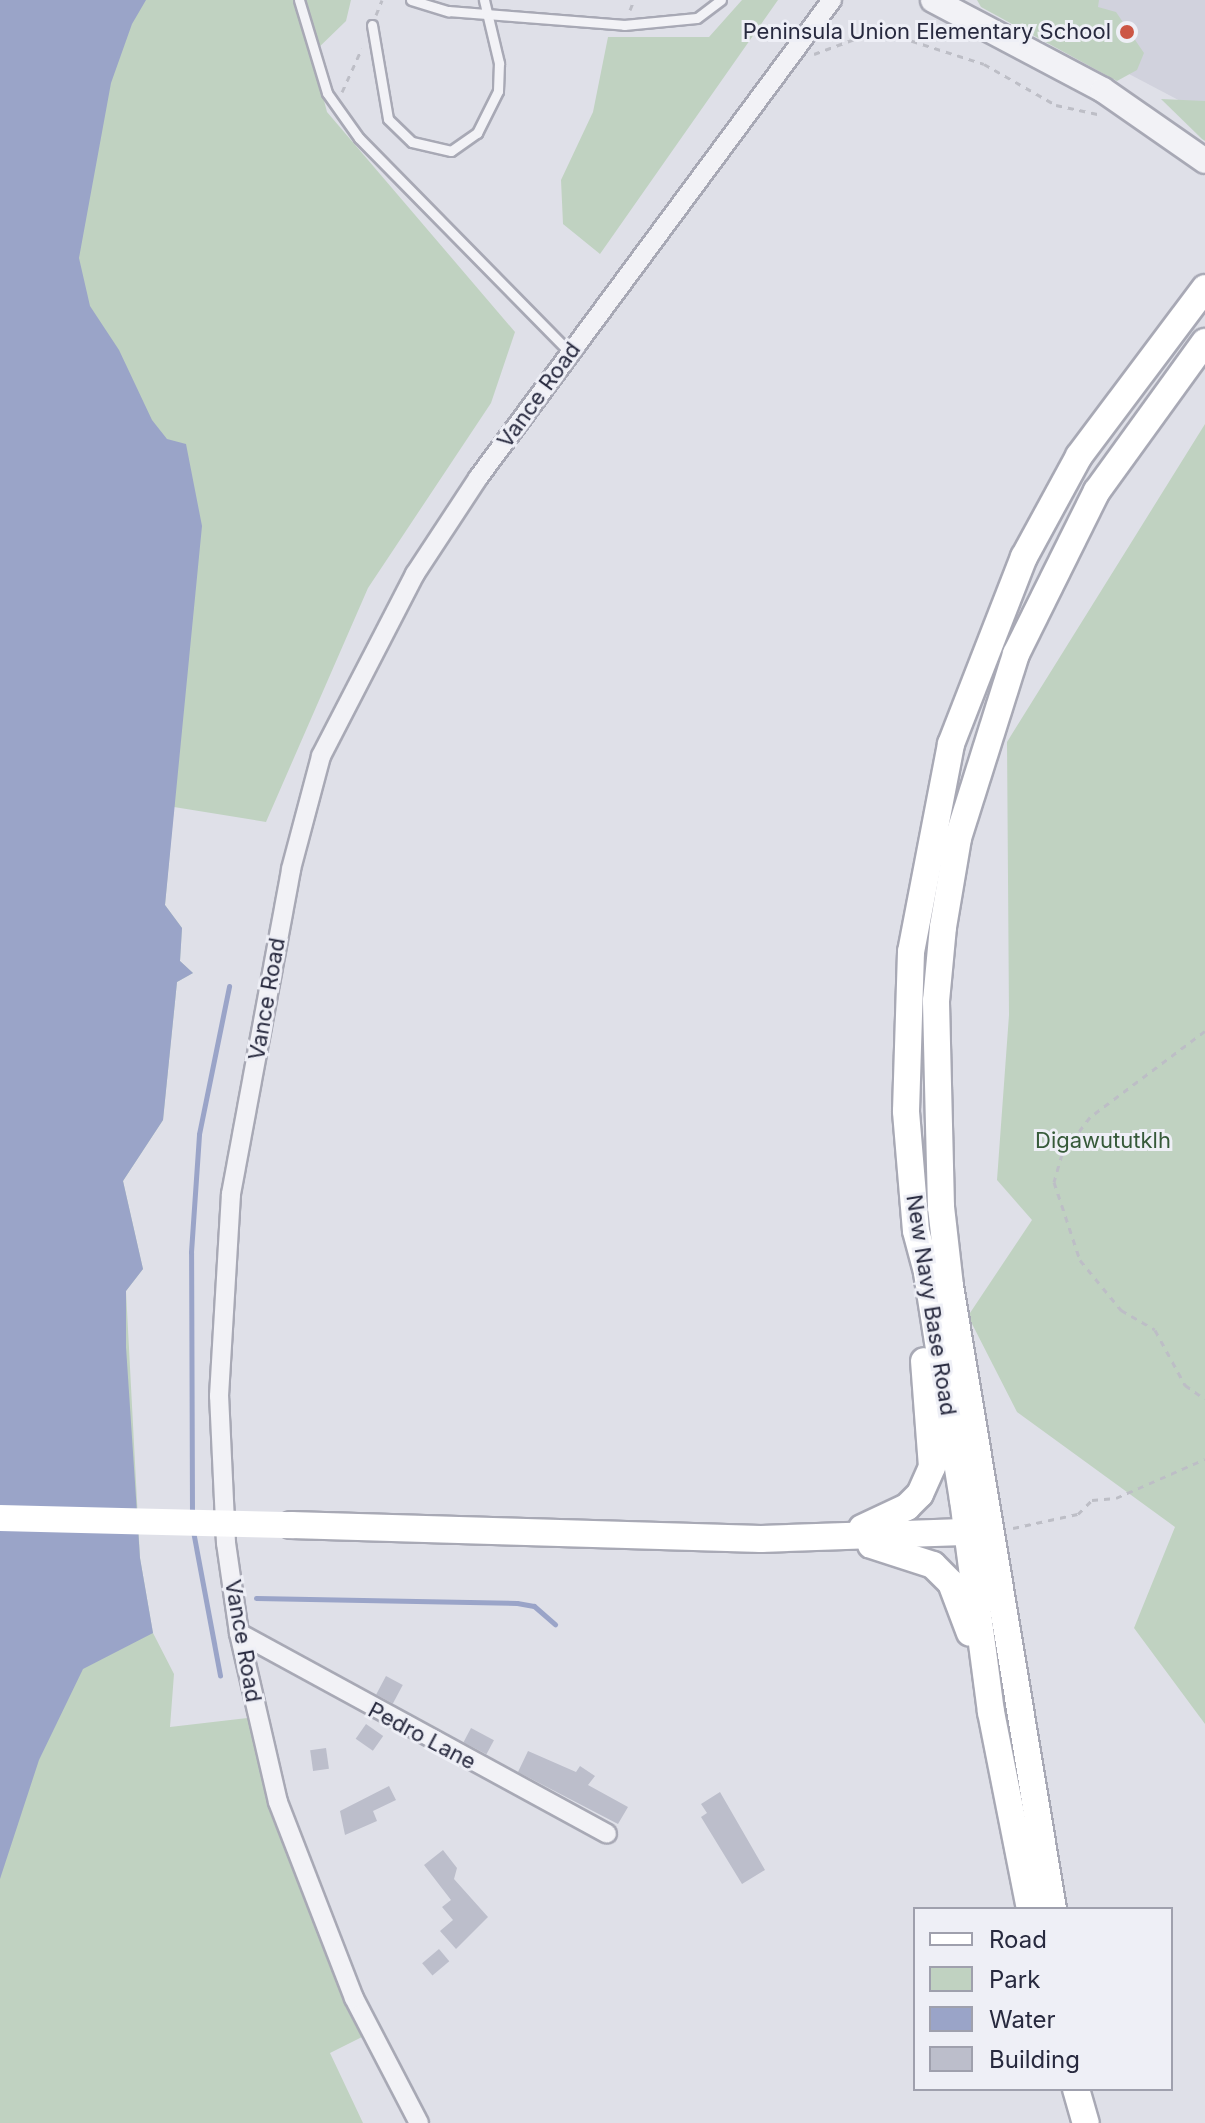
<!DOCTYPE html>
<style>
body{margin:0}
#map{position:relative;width:1205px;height:2123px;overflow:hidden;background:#dfe0e8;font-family:Inter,sans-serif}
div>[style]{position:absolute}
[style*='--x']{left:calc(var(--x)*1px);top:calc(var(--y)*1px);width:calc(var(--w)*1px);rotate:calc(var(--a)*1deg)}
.built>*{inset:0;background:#d1d2dd}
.green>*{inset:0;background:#c0d2c1}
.water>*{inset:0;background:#9aa4c8}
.stream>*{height:5px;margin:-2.5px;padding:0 2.5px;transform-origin:2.5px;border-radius:2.5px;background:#9aa4c8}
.building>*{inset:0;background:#bcbecb;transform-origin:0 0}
.path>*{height:3px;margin-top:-1.5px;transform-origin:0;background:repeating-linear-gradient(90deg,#bdbec6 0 6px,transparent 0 12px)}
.roads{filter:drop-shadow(2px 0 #a8a9b5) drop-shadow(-2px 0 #a8a9b5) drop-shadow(0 2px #a8a9b5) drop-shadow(0 -2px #a8a9b5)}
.service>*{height:9px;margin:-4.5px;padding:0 4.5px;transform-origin:4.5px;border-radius:4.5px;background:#f2f2f6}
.minor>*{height:18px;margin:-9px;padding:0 9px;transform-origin:9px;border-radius:9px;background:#f2f2f6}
.tertiary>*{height:24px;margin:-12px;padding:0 12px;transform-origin:12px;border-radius:12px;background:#f2f2f6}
.secondary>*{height:26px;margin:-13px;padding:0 13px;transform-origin:13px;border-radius:13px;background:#fff}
.secondary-bridge>*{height:26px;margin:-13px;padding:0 13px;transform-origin:13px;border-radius:13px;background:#fff}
.dots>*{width:22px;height:22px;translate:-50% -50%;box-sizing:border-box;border:4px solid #eeeff6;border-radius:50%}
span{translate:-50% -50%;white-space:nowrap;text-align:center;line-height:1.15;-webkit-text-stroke:6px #eeeff6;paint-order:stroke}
.poi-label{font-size:22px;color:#282a3f}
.right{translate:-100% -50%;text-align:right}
.street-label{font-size:22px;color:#282a3f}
.park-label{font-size:22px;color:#365a39}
.legend{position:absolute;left:913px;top:1907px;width:260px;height:184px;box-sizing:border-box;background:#eeeff6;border:2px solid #9fa0ad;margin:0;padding:10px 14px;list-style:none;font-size:24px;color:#282a3f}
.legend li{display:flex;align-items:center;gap:16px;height:40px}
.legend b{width:40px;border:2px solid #9fa0ad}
</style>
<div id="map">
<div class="built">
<i style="clip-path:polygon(989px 0,1205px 0,1205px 114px,1110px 64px)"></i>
</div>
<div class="green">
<i style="clip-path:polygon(0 0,351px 0,346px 21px,312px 54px,327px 112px,515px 332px,491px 403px,368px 588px,266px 822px,174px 807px,165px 905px,182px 928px,180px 961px,193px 973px,177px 982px,163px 1120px,123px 1181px,143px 1269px,126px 1291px,140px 1558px,153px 1633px,174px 1674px,170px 1727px,256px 1717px,372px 2032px,330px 2053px,363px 2123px,0 2123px)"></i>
<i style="clip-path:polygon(742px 0,778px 0,600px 254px,563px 224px,561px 180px,593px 112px,608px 37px,709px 37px)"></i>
<i style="clip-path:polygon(977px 0,1099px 0,1098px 7px,1116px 12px,1144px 53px,1137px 70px,1117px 81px,981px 7px)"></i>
<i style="clip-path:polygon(1161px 99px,1205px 101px,1205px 141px,1202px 139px)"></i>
<i style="clip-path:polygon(1205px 424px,1205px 1724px,1134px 1628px,1175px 1527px,1017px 1412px,968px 1316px,1032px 1220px,997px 1180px,1009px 1015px,1007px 742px)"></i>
</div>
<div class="water">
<i style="clip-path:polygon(0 0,146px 0,132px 24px,111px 83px,79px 258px,90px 306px,119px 350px,152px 420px,167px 439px,186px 444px,202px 526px,165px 905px,182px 928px,180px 961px,193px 973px,177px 982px,163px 1120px,123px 1181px,143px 1269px,126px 1291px,126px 1347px,140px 1558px,153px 1633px,83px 1669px,39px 1760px,0 1879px)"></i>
</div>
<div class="stream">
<i style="--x:192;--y:1513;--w:261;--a:-90.2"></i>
<i style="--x:191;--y:1252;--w:118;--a:-86.1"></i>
<i style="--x:199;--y:1134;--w:151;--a:-78.5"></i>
<i style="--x:193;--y:1531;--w:147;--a:79.4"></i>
<i style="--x:256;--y:1598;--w:261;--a:1.1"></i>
<i style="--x:517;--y:1603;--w:17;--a:10"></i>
<i style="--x:534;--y:1606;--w:28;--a:41"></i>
</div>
<div class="building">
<i style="left:386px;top:1676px;width:19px;height:21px;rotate:28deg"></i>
<i style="left:366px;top:1724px;width:21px;height:18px;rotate:35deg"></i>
<i style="left:471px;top:1728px;width:26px;height:16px;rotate:28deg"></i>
<i style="left:326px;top:1748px;width:21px;height:16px;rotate:82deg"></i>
<i style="clip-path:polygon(528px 1751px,576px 1772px,580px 1766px,595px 1776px,588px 1785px,628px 1807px,618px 1824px,518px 1772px)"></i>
<i style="clip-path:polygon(389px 1786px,396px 1800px,373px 1811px,377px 1821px,345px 1835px,340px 1811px)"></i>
<i style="clip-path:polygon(720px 1792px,765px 1870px,742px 1884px,701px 1817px,707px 1813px,701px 1804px)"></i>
<i style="clip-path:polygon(443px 1850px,457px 1868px,454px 1879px,488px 1917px,456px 1949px,440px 1931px,453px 1920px,442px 1907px,451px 1900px,424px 1865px)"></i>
<i style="left:439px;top:1949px;width:16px;height:22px;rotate:50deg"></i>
</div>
<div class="path">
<i style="--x:630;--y:10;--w:11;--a:-68"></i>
<i style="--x:376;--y:15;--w:16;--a:-68"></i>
<i style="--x:814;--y:54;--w:49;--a:-20.3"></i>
<i style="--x:860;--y:37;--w:40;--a:0"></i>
<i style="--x:900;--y:37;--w:88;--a:17.8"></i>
<i style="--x:984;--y:64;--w:83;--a:29.7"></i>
<i style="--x:1056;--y:105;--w:47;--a:12.3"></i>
<i style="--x:342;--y:92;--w:48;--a:-65.6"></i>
<i style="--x:1205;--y:1031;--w:144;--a:143.2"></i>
<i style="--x:1090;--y:1117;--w:46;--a:127.1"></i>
<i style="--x:1062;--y:1154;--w:29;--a:106"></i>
<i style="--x:1054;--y:1182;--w:82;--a:71.6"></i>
<i style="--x:1080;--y:1260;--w:65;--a:50.6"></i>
<i style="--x:1121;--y:1310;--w:39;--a:30"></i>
<i style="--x:1155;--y:1330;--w:63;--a:61.4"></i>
<i style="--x:1185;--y:1385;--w:24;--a:35"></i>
<i style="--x:1013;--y:1528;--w:66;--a:-12.2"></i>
<i style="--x:1078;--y:1514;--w:20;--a:-45"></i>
<i style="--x:1092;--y:1500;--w:24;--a:-5"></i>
<i style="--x:1116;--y:1498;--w:97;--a:-23.7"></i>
</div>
<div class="roads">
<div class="service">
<i style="--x:299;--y:0;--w:97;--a:73.2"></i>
<i style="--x:327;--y:93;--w:55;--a:54.6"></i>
<i style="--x:359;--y:138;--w:301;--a:45.5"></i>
<i style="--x:411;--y:0;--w:39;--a:17"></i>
<i style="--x:448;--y:11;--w:177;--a:4.5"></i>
<i style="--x:624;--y:25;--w:73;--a:-5.5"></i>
<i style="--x:697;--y:18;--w:30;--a:-37"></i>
<i style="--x:372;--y:25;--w:95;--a:80.3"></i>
<i style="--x:388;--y:119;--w:33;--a:44"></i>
<i style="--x:412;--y:142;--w:40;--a:13"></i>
<i style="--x:451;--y:151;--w:32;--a:-35"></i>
<i style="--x:477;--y:133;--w:47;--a:-63.4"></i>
<i style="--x:498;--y:91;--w:28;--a:-88"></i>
<i style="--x:499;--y:63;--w:65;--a:-103.4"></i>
</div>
<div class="minor">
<i style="--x:239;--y:1633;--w:419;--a:28.6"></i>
<i style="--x:419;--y:2123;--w:141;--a:-117.5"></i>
<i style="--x:354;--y:1998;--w:210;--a:-111.2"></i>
<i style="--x:278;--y:1802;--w:173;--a:-103"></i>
<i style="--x:239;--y:1633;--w:91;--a:-98.2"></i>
<i style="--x:226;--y:1543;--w:147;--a:-92.7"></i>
<i style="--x:219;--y:1396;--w:202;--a:-86.6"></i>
<i style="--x:231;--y:1194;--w:330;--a:-79.5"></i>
<i style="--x:291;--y:869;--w:117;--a:-75.1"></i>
<i style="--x:321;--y:756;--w:205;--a:-62.7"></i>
<i style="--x:415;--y:574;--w:115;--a:-56.7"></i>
<i style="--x:478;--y:478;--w:595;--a:-53.48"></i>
</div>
<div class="tertiary">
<i style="--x:933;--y:0;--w:192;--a:27.9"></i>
<i style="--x:1103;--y:90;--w:124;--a:34.8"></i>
</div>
<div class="secondary">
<i style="--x:291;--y:1525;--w:470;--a:1.7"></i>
<i style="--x:761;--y:1539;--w:225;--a:-2"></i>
<i style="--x:862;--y:1528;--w:50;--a:-25"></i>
<i style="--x:907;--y:1507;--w:18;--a:-45"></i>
<i style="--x:920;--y:1494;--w:30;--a:-66"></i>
<i style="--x:932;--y:1467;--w:106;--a:-94.3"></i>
<i style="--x:871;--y:1545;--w:65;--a:17.9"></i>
<i style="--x:933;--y:1565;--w:25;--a:45"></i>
<i style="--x:951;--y:1583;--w:53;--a:69.2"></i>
<i style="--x:1030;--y:1909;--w:201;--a:-101.2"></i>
<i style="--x:991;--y:1712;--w:214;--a:-97.5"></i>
<i style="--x:963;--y:1500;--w:231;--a:-99"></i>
<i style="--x:927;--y:1272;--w:42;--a:-105"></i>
<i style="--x:916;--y:1231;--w:120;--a:-94.8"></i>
<i style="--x:906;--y:1111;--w:159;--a:-88.2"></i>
<i style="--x:911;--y:952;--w:212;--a:-79.1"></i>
<i style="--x:951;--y:744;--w:201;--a:-68.7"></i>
<i style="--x:1024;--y:557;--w:115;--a:-61.4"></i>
<i style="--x:1079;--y:456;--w:210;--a:-53.1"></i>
<i style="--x:1053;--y:1909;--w:631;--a:-99.39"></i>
<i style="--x:950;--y:1286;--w:80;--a:-96.5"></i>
<i style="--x:941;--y:1207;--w:206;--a:-91.4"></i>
<i style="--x:936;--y:1001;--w:74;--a:-84.6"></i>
<i style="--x:943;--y:927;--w:90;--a:-80.4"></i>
<i style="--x:958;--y:838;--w:193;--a:-72.5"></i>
<i style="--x:1016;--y:654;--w:182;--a:-63.6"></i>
<i style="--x:1097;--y:491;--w:184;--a:-54.1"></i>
<i style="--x:1076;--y:2089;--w:35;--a:74"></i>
</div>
</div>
<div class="secondary-bridge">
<i style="--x:0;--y:1518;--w:291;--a:1.4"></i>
</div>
<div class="dots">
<i style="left:1127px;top:32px;background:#cc5645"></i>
</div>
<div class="poi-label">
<span class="right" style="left:1111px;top:32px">Peninsula Union Elementary School</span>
</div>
<div class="street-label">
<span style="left:539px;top:395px;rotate:-54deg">Vance Road</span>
<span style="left:267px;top:999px;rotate:-80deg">Vance Road</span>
<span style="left:931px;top:1305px;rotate:81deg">New Navy Base Road</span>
<span style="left:243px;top:1641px;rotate:80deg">Vance Road</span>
<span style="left:422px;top:1736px;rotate:28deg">Pedro Lane</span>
</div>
<div class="park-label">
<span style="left:1103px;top:1141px">Digawututklh</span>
</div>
<ul class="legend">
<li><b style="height:10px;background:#fff"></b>Road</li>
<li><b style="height:22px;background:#c0d2c1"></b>Park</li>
<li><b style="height:22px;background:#9aa4c8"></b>Water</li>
<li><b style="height:22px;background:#bcbecb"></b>Building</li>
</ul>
</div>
